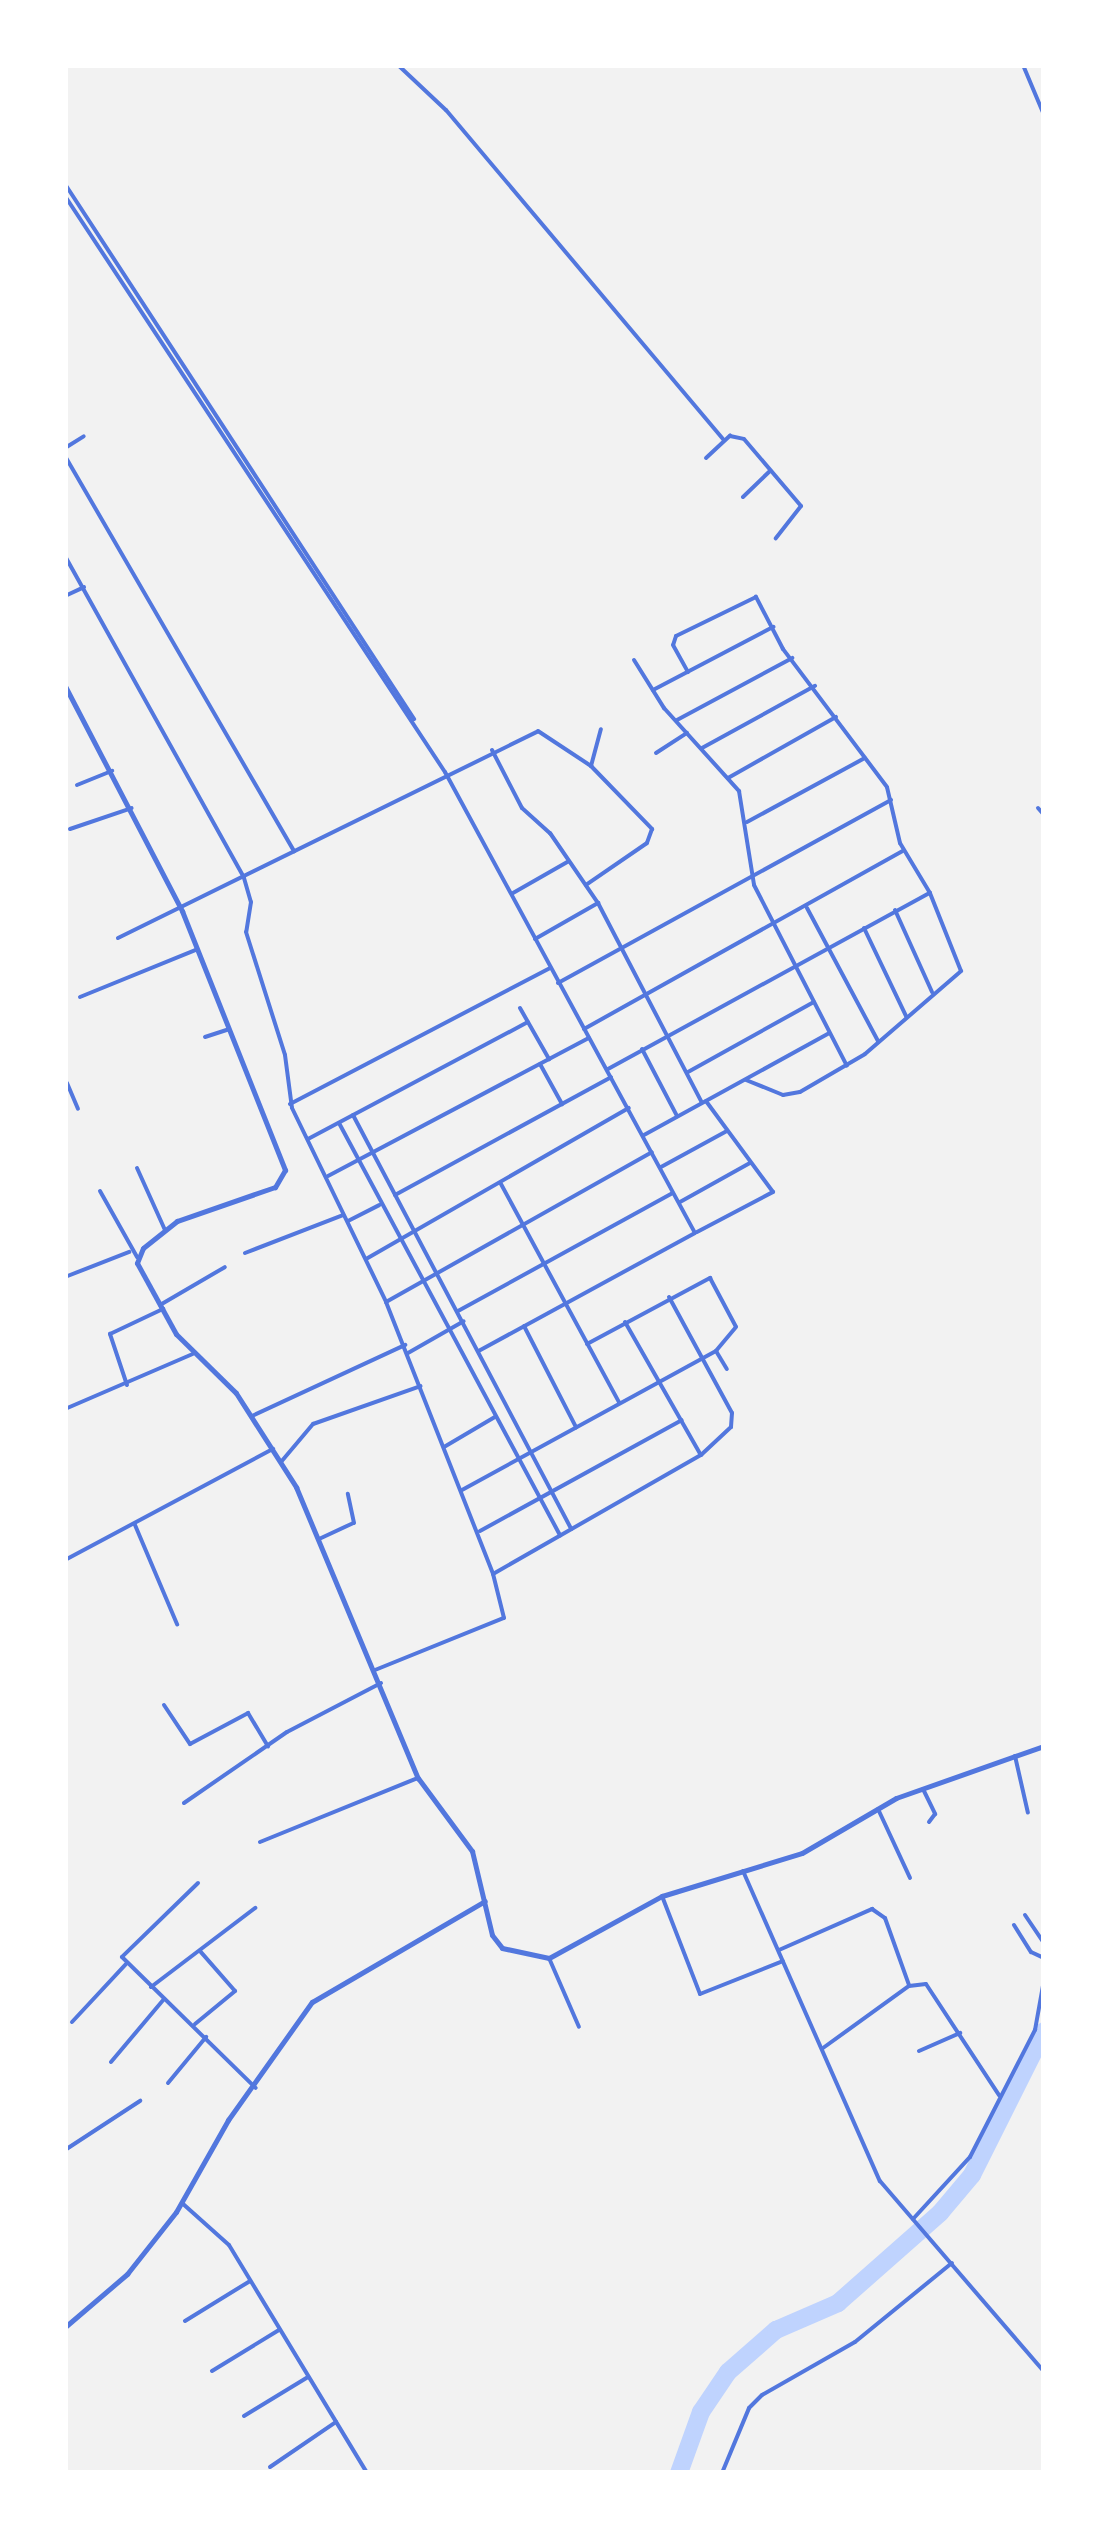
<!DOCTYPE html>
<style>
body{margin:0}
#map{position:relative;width:1109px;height:2538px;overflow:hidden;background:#f2f2f2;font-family:Karla,sans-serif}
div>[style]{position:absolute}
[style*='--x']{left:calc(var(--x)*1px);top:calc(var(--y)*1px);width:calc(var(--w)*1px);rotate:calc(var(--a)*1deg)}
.river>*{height:18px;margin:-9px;padding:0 9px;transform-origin:9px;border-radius:9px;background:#bfd3fe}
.minor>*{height:4px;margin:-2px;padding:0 2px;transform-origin:2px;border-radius:2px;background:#5277de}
.tertiary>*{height:5px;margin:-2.5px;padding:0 2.5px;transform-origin:2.5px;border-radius:2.5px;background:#5277de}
span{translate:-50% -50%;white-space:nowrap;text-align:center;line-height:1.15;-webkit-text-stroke:10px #fff;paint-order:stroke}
.frame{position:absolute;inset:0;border:68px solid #fff;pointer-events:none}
</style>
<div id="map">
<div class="river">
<i style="--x:679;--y:2473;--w:65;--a:-70.2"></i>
<i style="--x:701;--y:2412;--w:48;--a:-56"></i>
<i style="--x:728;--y:2372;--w:64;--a:-41.2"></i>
<i style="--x:776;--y:2330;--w:68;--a:-23.5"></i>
<i style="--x:838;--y:2303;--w:136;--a:-41.4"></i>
<i style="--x:940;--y:2213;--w:50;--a:-49.9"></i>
<i style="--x:972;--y:2175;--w:161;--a:-63.4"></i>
</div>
<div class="minor">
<i style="--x:398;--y:65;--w:66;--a:43.2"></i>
<i style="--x:446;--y:110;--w:431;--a:49.9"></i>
<i style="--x:1023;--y:65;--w:54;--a:67.2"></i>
<i style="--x:65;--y:184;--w:639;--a:56.88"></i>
<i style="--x:65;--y:196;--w:690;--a:56.59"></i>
<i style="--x:445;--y:772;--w:524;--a:61.53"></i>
<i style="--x:695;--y:1233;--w:246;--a:151.4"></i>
<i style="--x:65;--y:408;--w:1;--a:0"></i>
<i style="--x:65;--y:448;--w:22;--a:-32"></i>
<i style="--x:65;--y:456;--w:457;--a:59.9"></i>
<i style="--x:706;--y:458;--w:33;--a:-43"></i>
<i style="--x:730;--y:436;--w:14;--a:12"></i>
<i style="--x:744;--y:439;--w:88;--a:49.6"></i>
<i style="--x:801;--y:506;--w:41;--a:128"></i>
<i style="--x:743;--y:497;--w:36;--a:-44"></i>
<i style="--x:65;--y:556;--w:368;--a:60.9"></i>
<i style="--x:244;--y:878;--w:25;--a:74"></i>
<i style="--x:251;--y:902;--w:30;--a:99"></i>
<i style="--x:246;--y:932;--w:129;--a:72.4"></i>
<i style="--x:285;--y:1055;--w:53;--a:82.5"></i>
<i style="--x:292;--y:1108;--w:216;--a:64.1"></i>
<i style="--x:386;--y:1302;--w:292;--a:68.5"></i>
<i style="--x:493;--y:1574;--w:240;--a:-29.8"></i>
<i style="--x:701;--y:1455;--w:41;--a:-43"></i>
<i style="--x:731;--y:1427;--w:14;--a:-86"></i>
<i style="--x:732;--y:1413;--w:132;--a:-118.5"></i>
<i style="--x:65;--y:596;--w:21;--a:-25"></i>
<i style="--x:634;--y:660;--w:57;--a:58"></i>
<i style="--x:664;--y:708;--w:112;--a:47.9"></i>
<i style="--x:739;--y:791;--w:95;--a:80.9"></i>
<i style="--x:754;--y:885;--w:203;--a:62.8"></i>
<i style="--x:653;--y:690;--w:136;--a:-27.7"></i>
<i style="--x:677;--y:720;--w:131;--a:-28.3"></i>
<i style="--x:702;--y:748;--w:129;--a:-28.8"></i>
<i style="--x:492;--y:750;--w:65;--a:62.7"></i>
<i style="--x:522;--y:808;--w:38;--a:42"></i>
<i style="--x:550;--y:833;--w:85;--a:55.6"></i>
<i style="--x:598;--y:903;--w:225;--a:62.5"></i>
<i style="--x:656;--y:753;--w:37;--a:-33"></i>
<i style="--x:591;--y:766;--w:38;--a:-75"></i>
<i style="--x:728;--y:778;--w:124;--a:-29.5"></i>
<i style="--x:77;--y:785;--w:38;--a:-22"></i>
<i style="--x:1038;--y:808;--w:9;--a:49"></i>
<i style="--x:747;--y:822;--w:134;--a:-28.5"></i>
<i style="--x:70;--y:829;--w:65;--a:-18.7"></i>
<i style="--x:513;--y:893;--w:64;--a:-29.7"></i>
<i style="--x:807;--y:908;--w:151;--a:61.9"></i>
<i style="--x:895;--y:910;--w:90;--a:65.7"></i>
<i style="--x:864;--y:928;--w:98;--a:64.5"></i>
<i style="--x:118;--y:938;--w:468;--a:-26.2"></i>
<i style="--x:538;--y:731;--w:64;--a:33.4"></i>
<i style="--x:591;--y:766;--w:88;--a:45.9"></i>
<i style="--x:652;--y:829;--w:15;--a:110"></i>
<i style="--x:647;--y:843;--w:74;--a:145.5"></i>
<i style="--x:535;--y:939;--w:73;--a:-29.7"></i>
<i style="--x:558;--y:983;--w:380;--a:-28.8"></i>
<i style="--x:80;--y:997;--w:125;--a:-22.1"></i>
<i style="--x:520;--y:1008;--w:59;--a:60.4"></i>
<i style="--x:584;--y:1029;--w:365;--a:-29.2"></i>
<i style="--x:205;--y:1037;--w:25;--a:-18"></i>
<i style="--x:642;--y:1049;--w:76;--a:62.4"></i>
<i style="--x:540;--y:1064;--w:46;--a:61.2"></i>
<i style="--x:608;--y:1069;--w:367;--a:-28.7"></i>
<i style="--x:930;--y:893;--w:58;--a:-121"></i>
<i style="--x:900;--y:843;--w:57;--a:-103.1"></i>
<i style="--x:887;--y:787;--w:173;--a:-127"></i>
<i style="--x:783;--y:649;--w:59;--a:-117.4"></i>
<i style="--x:756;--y:597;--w:89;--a:154"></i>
<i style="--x:676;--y:636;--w:9;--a:108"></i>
<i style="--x:673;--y:645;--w:31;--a:61"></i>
<i style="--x:688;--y:1072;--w:144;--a:-29.1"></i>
<i style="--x:746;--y:1080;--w:40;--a:22"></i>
<i style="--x:783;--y:1095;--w:17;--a:-10"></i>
<i style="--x:800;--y:1092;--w:75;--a:-30.3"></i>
<i style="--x:865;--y:1054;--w:127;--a:-40.8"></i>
<i style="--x:961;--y:971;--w:84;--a:-111.7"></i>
<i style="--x:67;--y:1083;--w:28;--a:67"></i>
<i style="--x:290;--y:1104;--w:293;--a:-27.6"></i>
<i style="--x:353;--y:1115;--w:468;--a:62.2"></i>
<i style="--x:339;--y:1123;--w:468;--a:61.8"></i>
<i style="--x:644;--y:1135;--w:210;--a:-28.8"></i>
<i style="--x:308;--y:1139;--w:249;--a:-28"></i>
<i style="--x:661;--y:1167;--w:75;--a:-28.6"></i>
<i style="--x:137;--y:1168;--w:68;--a:65.7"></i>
<i style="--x:328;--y:1176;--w:295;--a:-27.9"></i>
<i style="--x:501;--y:1184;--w:248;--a:61.6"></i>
<i style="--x:100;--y:1191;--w:76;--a:60.7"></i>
<i style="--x:395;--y:1195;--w:246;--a:-28.6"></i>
<i style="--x:680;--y:1202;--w:80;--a:-29.1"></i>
<i style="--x:348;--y:1221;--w:35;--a:-27"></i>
<i style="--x:697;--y:1232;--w:86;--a:-27.8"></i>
<i style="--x:773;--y:1192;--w:113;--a:-126.4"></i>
<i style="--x:245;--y:1253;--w:105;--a:-21.2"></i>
<i style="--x:366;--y:1259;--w:303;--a:-29.9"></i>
<i style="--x:65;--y:1277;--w:69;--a:-21.3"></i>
<i style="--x:386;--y:1302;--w:305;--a:-29.4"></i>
<i style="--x:160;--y:1305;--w:75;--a:-30.3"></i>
<i style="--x:458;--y:1311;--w:245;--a:-28.8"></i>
<i style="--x:625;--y:1322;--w:153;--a:60.3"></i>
<i style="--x:524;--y:1326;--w:114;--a:62.8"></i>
<i style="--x:587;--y:1344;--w:140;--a:-28.2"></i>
<i style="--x:710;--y:1278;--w:55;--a:62"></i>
<i style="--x:736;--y:1327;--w:31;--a:130"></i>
<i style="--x:716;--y:1351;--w:21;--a:59"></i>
<i style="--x:408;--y:1353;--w:64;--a:-29.7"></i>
<i style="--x:127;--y:1385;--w:54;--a:-108.4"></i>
<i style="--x:110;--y:1334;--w:59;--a:-25.3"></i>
<i style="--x:65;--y:1409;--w:139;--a:-23.3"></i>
<i style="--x:252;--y:1416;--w:169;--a:-24.9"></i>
<i style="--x:444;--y:1447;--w:59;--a:-30.5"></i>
<i style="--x:281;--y:1462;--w:50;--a:-49.9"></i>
<i style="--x:313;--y:1424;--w:114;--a:-19.4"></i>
<i style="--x:462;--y:1490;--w:290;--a:-28.7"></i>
<i style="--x:135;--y:1525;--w:108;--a:67"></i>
<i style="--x:480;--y:1531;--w:230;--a:-28.8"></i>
<i style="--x:319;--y:1539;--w:38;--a:-25"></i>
<i style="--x:354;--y:1523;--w:30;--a:-102"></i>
<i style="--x:65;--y:1560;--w:236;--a:-28.1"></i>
<i style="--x:375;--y:1670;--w:139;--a:-22"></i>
<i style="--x:504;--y:1618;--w:45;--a:-104"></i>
<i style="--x:164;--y:1705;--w:47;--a:56.3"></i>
<i style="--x:190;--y:1744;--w:66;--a:-28.1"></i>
<i style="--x:248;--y:1713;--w:39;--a:59"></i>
<i style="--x:1015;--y:1756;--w:58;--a:77.2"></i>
<i style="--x:923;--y:1789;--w:28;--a:64"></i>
<i style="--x:935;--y:1814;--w:10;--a:127"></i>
<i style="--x:184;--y:1803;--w:125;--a:-34.6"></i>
<i style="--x:287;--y:1732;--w:106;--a:-27.5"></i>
<i style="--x:878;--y:1809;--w:76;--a:65.1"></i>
<i style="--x:260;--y:1842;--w:170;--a:-22.1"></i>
<i style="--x:743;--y:1871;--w:339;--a:66.2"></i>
<i style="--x:880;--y:2181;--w:252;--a:49.3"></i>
<i style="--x:198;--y:1883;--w:106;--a:135.8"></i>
<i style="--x:122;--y:1957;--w:187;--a:44.4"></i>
<i style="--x:662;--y:1896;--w:105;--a:68.8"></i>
<i style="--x:700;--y:1994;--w:89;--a:-21.7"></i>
<i style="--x:1025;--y:1915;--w:34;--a:56"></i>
<i style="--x:1014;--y:1925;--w:32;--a:58"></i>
<i style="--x:1031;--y:1952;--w:14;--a:25"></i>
<i style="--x:779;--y:1950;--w:102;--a:-23.8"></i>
<i style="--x:872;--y:1909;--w:16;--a:35"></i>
<i style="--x:885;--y:1918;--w:71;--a:70.3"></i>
<i style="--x:549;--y:1958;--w:75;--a:66.5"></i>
<i style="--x:151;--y:1987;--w:131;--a:-37.2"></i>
<i style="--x:72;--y:2022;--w:79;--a:-47"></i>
<i style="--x:195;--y:2024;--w:52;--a:-39.5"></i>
<i style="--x:235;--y:1991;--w:53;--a:-131.2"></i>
<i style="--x:823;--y:2048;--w:106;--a:-35.8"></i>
<i style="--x:909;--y:1986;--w:17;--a:-7"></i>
<i style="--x:926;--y:1984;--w:133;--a:56.7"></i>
<i style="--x:919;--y:2051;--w:45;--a:-23.7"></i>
<i style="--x:111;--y:2062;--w:82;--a:-49.9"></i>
<i style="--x:168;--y:2083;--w:60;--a:-50.4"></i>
<i style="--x:65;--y:2150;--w:90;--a:-33.2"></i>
<i style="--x:182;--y:2203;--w:63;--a:41.8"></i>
<i style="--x:229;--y:2245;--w:267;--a:58.8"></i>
<i style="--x:913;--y:2219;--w:84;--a:-47.4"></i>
<i style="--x:970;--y:2157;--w:143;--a:-62.9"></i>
<i style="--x:1035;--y:2030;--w:51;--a:-79.8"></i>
<i style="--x:185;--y:2321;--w:76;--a:-31.6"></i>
<i style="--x:212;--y:2371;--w:79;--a:-31.5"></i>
<i style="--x:244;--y:2416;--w:75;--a:-31.4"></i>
<i style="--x:270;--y:2467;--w:80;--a:-34.3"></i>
<i style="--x:722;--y:2473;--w:70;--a:-67.4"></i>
<i style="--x:749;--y:2408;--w:18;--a:-45"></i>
<i style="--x:762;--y:2395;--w:107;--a:-29.7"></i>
<i style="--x:855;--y:2342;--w:125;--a:-39.2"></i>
</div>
<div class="tertiary">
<i style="--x:65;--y:686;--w:254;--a:62.5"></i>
<i style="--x:182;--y:911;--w:279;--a:68.3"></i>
<i style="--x:285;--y:1170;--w:20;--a:120"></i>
<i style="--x:275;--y:1187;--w:104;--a:160.9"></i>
<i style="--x:177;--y:1221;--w:43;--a:141.5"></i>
<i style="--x:143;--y:1248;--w:16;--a:112"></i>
<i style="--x:137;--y:1263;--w:81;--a:61.2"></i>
<i style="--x:176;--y:1334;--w:84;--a:44.5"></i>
<i style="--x:236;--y:1393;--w:112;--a:57.4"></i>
<i style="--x:296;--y:1487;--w:316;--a:67.3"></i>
<i style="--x:418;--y:1778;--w:91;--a:53.5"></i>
<i style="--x:472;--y:1851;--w:86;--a:76.6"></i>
<i style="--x:492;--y:1935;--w:16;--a:52"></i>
<i style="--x:502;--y:1948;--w:48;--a:12"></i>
<i style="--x:549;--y:1958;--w:129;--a:-28.8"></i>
<i style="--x:662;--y:1896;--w:146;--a:-17.1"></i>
<i style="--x:802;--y:1853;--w:109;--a:-30.3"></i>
<i style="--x:896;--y:1798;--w:157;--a:-19.4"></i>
<i style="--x:65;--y:2327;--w:82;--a:-40.5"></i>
<i style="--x:127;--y:2274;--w:79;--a:-51.7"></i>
<i style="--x:176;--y:2212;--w:106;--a:-60.5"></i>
<i style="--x:228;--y:2120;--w:145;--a:-54.6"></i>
<i style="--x:312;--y:2002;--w:200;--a:-30.3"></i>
</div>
<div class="frame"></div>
</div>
